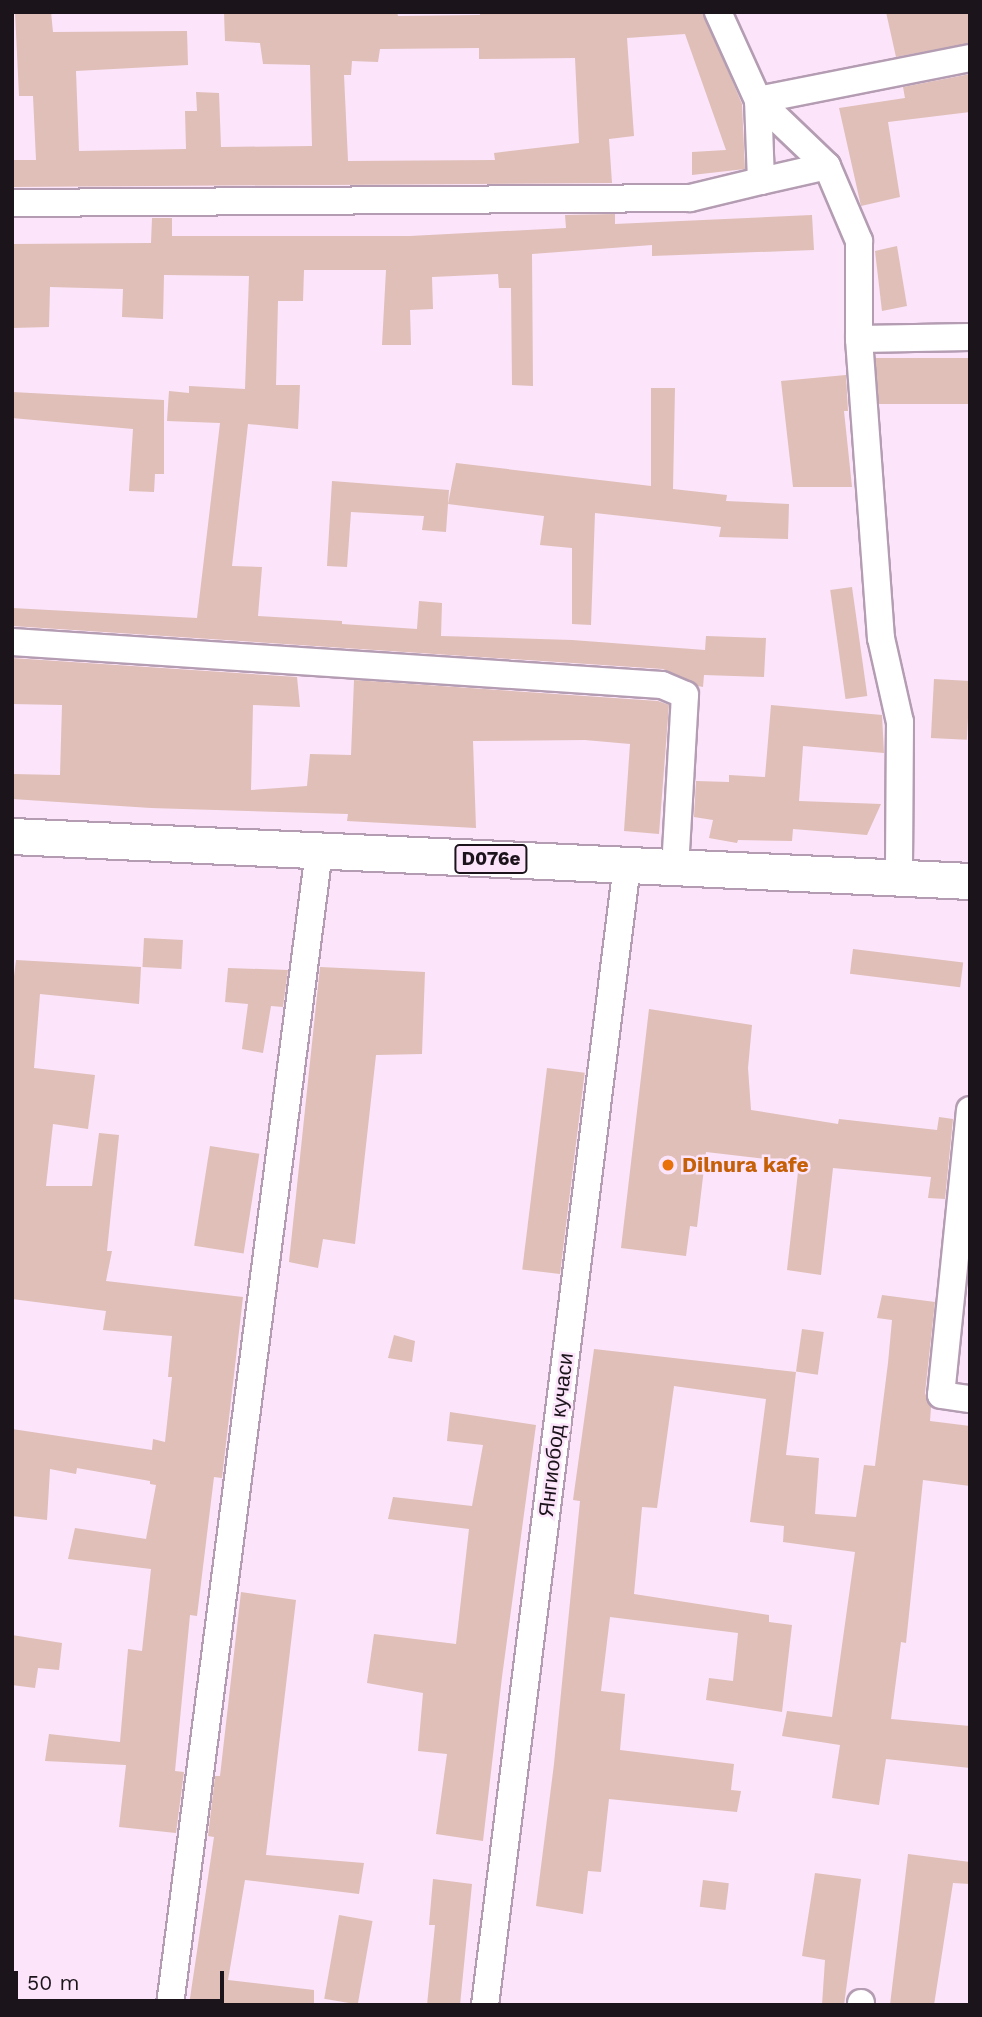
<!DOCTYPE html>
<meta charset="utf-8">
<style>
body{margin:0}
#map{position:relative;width:982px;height:2017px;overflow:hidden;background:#fce4fa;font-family:"Work Sans",sans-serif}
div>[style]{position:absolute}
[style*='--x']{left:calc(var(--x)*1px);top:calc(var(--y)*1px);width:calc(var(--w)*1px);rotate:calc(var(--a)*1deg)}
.building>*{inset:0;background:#dfbfb7;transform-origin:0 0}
.roads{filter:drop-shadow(2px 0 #b49db2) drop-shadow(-2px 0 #b49db2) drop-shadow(0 2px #b49db2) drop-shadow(0 -2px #b49db2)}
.minor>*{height:26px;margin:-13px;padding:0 13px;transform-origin:13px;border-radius:13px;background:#fff}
.major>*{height:35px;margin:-17.5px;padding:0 17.5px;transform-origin:17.5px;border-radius:17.5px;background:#fff}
.dots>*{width:19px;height:19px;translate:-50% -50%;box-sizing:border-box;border:4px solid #fce4fa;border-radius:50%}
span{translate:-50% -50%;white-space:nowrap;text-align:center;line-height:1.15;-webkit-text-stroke:5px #fce4fa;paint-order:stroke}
.shield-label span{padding:2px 5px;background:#fce4fa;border:2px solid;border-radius:5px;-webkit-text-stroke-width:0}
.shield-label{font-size:19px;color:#1c141b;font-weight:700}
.food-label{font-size:21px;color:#c56008;font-weight:700}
.left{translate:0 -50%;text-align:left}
.street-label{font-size:21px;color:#1c141b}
.frame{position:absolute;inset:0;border:14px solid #1c141b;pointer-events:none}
.scale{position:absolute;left:14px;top:1971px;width:210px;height:32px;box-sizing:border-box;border:4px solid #1c141b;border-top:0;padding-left:9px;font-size:21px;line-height:24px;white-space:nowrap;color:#1c141b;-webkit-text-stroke:5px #fce4fa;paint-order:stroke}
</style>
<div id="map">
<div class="building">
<i style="clip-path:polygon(evenodd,15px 12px,51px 12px,53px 32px,187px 31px,188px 65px,76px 71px,79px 151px,186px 149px,185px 111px,197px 111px,196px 92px,219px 93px,221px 147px,312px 146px,310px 65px,263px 64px,260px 43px,225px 41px,224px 12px,397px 12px,398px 16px,480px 15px,480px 12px,703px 12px,742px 104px,745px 169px,692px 175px,692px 152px,726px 150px,685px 34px,627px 38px,634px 136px,609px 139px,612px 183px,12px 187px,12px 160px,36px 160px,33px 96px,19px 96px,15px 12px,479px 48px,479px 59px,575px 58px,579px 143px,494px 153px,495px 160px,348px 161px,344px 75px,351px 75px,352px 61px,378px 62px,380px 49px,479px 48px)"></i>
<i style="clip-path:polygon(886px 12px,970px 12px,970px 43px,896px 57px)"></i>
<i style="clip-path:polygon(970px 74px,970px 112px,888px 122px,900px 197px,861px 206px,839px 108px,905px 98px,903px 87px)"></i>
<i style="clip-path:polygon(615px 214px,615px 224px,812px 215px,814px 250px,652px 256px,652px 245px,532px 254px,533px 386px,512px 385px,511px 288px,499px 288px,498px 274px,432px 277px,433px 309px,410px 310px,411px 345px,382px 345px,386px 270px,304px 270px,303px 301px,278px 301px,276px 385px,300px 385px,298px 429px,248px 424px,232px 566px,262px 567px,258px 616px,342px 621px,342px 624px,417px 629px,419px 601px,442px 603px,441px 636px,572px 640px,705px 650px,706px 636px,766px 638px,764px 677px,704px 675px,703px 687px,698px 686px,663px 669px,12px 626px,12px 608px,197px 618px,220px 423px,167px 421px,169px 391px,189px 393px,189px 386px,245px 389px,249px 276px,164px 275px,163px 319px,122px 317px,123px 289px,50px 287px,49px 327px,12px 328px,12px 244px,151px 243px,152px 218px,172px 218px,172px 236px,410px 236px,566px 228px,565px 215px)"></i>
<i style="clip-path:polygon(897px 246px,907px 306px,882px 311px,875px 251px)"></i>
<i style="left:970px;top:358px;width:46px;height:94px;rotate:90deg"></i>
<i style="clip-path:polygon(846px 375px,848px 411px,844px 411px,852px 487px,793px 487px,781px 381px)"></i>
<i style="clip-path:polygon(651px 388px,675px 388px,673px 489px,727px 495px,726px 501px,789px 504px,788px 539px,719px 537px,721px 527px,595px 513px,591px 625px,572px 624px,572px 548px,540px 545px,544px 516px,448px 504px,456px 463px,651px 486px)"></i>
<i style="clip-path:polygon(12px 392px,164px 400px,164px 474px,155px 474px,154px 492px,129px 491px,133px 429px,12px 418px)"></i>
<i style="clip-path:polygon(332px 481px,449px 490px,446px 532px,422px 530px,424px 516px,351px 512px,347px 567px,327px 566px)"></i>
<i style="left:852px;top:587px;width:110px;height:22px;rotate:82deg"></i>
<i style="clip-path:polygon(12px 658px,297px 677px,300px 707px,253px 705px,251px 790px,307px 786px,310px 754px,351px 755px,354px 680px,658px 701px,669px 705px,659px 834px,624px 831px,630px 744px,585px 740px,473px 741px,476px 828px,347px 821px,348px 814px,151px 808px,12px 799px,12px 774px,60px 775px,62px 705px,12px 704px)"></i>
<i style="left:934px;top:679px;width:36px;height:59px;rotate:3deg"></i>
<i style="clip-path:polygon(771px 705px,882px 715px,884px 753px,803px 746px,799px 801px,881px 804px,867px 835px,793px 829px,792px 841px,738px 840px,737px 843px,709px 838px,713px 820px,694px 817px,696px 781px,729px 782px,729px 775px,765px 777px)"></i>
<i style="left:144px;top:938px;width:39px;height:29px;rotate:3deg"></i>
<i style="left:853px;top:949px;width:111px;height:25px;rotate:7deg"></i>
<i style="clip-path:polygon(16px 960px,141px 967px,139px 1004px,40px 994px,34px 1068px,95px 1075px,88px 1129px,53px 1124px,46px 1186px,92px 1186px,99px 1133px,119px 1135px,107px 1251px,112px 1251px,106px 1281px,243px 1297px,222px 1478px,214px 1477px,197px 1616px,190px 1615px,175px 1771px,184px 1772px,176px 1833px,119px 1827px,126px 1765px,45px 1761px,49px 1734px,120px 1742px,128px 1649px,142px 1651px,151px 1569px,68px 1559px,75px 1528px,146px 1539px,156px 1485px,150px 1484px,150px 1481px,77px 1468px,76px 1474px,50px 1469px,47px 1520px,12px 1516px,12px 1429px,152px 1450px,153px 1439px,165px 1442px,172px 1377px,168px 1377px,172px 1336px,103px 1330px,106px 1311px,12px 1299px,12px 993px)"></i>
<i style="clip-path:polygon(320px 967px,425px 972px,422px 1054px,376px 1055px,355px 1244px,323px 1239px,318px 1268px,289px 1262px)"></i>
<i style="clip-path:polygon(228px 968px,288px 970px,283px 1007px,271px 1006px,263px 1053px,242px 1049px,248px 1004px,225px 1002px)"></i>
<i style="clip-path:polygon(649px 1009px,752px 1025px,748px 1068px,751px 1110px,838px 1124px,839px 1119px,937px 1130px,939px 1117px,953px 1119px,945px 1199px,928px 1198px,931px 1177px,833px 1168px,821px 1275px,787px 1270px,799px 1163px,706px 1152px,697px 1227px,690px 1226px,686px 1256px,621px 1248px)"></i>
<i style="left:547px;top:1068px;width:38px;height:203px;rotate:7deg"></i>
<i style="left:210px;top:1146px;width:50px;height:101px;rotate:9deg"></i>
<i style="clip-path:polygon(882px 1295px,935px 1302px,925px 1393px,931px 1407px,930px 1421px,970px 1426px,970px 1486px,923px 1480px,906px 1643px,901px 1642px,891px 1719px,970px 1726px,970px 1768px,886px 1759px,879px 1805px,832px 1798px,840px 1745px,782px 1736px,787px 1711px,832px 1717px,855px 1552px,783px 1542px,784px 1526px,750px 1522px,766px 1399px,674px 1386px,657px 1508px,642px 1507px,634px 1594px,769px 1615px,769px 1622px,792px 1625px,782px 1712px,706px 1700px,709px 1678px,733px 1681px,738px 1633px,610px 1617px,601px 1691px,625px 1694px,620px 1750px,734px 1764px,731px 1790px,741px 1791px,737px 1812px,609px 1799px,601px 1872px,588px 1871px,583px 1914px,536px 1906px,554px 1764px,580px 1501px,573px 1500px,594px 1349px,796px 1372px,786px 1455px,819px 1458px,815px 1514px,856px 1517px,864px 1465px,875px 1466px,888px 1363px,892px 1320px,877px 1318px)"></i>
<i style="left:802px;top:1329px;width:22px;height:43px;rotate:8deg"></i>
<i style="clip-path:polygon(394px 1335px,415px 1341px,412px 1362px,388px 1358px)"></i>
<i style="clip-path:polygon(450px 1412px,536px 1425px,502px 1677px,483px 1841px,436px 1834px,447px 1754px,418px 1751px,423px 1693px,367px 1683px,374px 1634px,456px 1644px,469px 1529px,388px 1519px,393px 1497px,472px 1506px,483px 1445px,447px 1441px)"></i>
<i style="clip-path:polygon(241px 1592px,296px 1600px,266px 1855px,364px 1863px,359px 1894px,245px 1880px,228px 1980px,314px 1990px,314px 2005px,189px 2005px,214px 1837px,208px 1836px,215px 1776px,220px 1776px)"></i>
<i style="clip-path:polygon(12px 1635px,62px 1643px,59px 1670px,38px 1668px,35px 1688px,12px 1685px)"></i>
<i style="clip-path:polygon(908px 1854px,970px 1862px,970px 1884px,953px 1883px,934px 2005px,890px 2005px)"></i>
<i style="clip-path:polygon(815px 1873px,861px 1879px,844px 2005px,822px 2005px,825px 1960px,802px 1956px)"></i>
<i style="clip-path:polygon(433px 1879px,472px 1884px,460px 2005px,427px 2005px,435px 1925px,429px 1925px)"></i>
<i style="left:703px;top:1880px;width:26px;height:27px;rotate:7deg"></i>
<i style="left:339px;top:1915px;width:34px;height:85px;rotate:10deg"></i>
</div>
<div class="roads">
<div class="minor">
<i style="--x:718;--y:12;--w:97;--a:65.6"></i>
<i style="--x:758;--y:100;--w:95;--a:43.7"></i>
<i style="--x:827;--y:166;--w:82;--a:66.9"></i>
<i style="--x:859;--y:241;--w:98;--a:90"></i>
<i style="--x:859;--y:339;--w:300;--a:85.8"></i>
<i style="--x:881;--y:638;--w:86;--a:77.3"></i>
<i style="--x:900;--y:722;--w:156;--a:90.4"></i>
<i style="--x:827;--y:166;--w:68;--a:167.2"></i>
<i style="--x:761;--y:181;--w:81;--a:-92.1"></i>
<i style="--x:758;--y:100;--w:216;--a:-11.2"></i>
<i style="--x:12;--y:203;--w:678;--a:-0.42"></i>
<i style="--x:690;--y:198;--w:73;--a:-13.5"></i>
<i style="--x:859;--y:339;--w:111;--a:-1"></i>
<i style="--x:12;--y:642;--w:651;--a:3.78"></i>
<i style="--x:662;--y:685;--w:25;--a:23"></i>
<i style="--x:685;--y:695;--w:174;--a:93.3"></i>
<i style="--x:970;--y:1110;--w:286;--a:95.8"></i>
<i style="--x:941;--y:1395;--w:29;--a:8"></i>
<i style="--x:170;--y:2005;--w:1164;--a:-82.64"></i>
<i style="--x:485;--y:2005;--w:1149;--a:-82.9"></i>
<i style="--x:861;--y:2005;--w:2;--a:-90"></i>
</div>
<div class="major">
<i style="--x:12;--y:836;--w:959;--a:2.69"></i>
</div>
</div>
<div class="dots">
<i style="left:668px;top:1165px;background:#e8710a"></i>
</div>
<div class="shield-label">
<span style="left:491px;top:859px">D076e</span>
</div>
<div class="food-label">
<span class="left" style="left:682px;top:1165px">Dilnura kafe</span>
</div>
<div class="street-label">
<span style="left:556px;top:1435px;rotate:-83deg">Янгиобод кучаси</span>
</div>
<div class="frame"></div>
<div class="scale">50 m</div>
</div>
